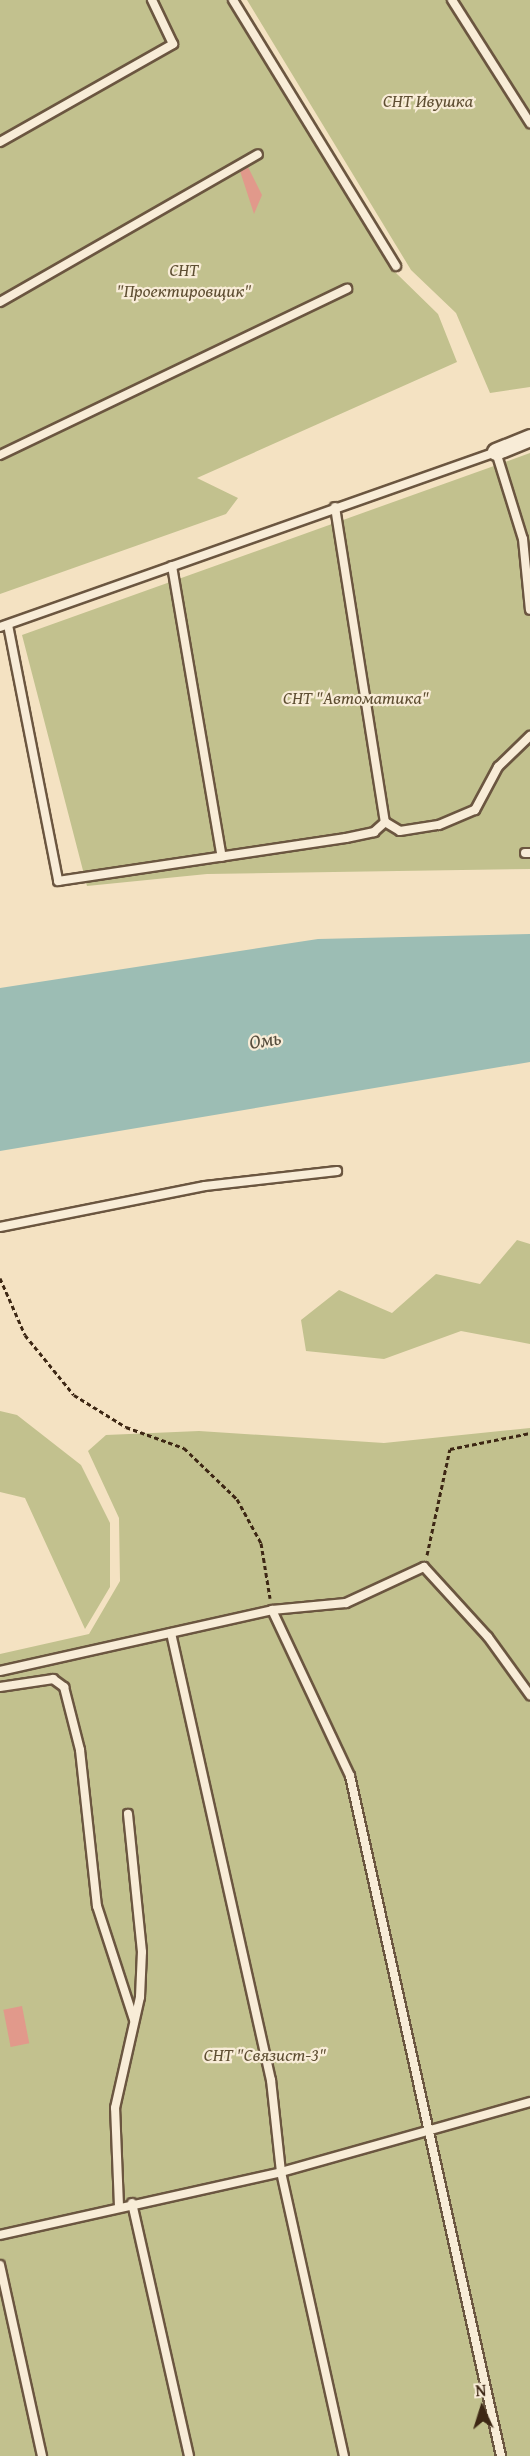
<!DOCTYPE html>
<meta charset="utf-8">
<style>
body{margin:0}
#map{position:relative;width:530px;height:2456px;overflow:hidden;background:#f4e2c2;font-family:"Gentium Book Plus",serif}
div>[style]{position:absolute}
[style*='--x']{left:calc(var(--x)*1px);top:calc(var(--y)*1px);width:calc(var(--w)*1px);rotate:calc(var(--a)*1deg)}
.green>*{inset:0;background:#c2c18e}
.water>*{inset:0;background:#9cbdb4}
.building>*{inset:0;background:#e1998b;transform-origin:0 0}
.path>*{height:3px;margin-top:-1.5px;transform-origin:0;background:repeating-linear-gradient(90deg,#3d2714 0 4.5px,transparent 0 7.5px)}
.roads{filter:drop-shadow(2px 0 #6b5640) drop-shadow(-2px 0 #6b5640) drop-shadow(0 2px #6b5640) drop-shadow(0 -2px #6b5640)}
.lane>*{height:8px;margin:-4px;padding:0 4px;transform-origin:4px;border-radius:4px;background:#f8ecd7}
.street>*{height:16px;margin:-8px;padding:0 8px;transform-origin:8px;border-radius:8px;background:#f8ecd7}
span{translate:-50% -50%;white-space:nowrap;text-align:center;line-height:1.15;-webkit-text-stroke:4.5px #f8ecd7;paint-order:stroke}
.park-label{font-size:18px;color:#5e4e32;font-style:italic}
.water-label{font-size:20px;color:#554c3c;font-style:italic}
.north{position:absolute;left:452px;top:2378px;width:60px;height:60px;-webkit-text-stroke:4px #f8ecd7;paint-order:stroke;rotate:356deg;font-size:16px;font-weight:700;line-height:24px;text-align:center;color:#3d2714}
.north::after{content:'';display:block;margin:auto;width:21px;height:27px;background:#3d2714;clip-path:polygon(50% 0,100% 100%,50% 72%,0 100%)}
</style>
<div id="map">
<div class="green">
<i style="clip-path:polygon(0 0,226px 0,396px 273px,438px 314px,457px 362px,197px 478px,238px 498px,226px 514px,0 594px)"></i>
<i style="clip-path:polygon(247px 0,530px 0,530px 387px,490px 393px,456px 313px,411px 270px)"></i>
<i style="clip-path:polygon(530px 453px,530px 869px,207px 874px,87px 886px,22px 635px)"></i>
<i style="clip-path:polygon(517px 1240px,530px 1244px,530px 1344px,461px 1331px,384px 1359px,306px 1351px,301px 1320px,339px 1290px,392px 1313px,436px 1274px,480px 1284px)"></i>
<i style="clip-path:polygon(0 1411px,17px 1415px,81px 1465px,110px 1523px,110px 1587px,85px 1629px,25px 1498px,0 1492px)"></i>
<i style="clip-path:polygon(530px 1428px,530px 2456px,0 2456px,0 1654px,89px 1634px,120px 1581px,119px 1518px,88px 1451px,106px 1435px,199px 1431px,384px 1443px)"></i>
</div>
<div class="water">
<i style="clip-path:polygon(530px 934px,530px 1062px,0 1151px,0 988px,318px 939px)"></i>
</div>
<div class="building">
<i style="clip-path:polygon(248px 167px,262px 195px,254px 214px,240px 171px)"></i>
<i style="left:22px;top:2006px;width:38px;height:19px;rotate:79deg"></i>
</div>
<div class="path">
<i style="--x:0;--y:1278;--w:62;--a:66.3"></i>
<i style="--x:25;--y:1335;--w:77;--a:50.8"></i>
<i style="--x:74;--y:1395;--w:61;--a:31.6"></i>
<i style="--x:126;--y:1427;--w:62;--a:19.9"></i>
<i style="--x:184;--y:1448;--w:74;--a:43.9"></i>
<i style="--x:237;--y:1499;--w:50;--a:61.4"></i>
<i style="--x:261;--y:1543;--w:56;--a:80.7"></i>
<i style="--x:427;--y:1555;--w:108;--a:-77.8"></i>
<i style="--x:450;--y:1449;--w:82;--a:-11.3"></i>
</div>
<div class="roads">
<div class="lane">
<i style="--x:233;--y:0;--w:312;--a:58.5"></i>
<i style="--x:452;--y:0;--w:146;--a:57.6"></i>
<i style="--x:0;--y:142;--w:199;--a:-29.5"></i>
<i style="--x:173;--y:44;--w:49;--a:-115.5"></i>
<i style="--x:0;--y:302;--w:297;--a:-29.8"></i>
<i style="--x:0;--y:455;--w:385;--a:-25.6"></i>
<i style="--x:335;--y:507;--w:319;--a:81"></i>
<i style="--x:172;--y:566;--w:295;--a:80.3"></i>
<i style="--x:8;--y:625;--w:261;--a:78.9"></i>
<i style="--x:58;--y:881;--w:291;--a:-8.5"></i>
<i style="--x:346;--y:838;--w:29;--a:-12"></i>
<i style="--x:374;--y:832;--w:15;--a:-42"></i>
<i style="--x:385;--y:822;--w:17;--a:31"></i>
<i style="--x:400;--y:831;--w:39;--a:-9"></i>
<i style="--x:439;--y:825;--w:39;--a:-23"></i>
<i style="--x:475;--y:810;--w:49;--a:-61.9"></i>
<i style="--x:498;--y:767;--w:45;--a:-44.1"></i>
<i style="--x:0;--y:627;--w:526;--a:-19.43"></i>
<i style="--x:496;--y:452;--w:91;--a:72.8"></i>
<i style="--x:523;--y:539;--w:71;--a:84.4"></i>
<i style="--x:525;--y:853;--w:5;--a:0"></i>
<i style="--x:0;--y:1227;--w:209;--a:-11.3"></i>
<i style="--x:205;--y:1186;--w:133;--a:-6.5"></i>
<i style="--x:272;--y:1610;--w:183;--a:64.8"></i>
<i style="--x:350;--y:1776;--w:697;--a:77.48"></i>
<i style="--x:171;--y:1633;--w:458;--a:77.4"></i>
<i style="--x:271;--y:2080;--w:93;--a:83.8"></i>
<i style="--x:281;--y:2172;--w:291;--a:77.5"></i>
<i style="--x:0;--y:1671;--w:279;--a:-12.6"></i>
<i style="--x:272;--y:1610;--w:74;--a:-5.4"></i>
<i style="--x:346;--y:1603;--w:86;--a:-24.8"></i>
<i style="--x:424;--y:1567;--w:95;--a:47.6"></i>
<i style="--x:488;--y:1637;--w:72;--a:54.1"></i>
<i style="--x:0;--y:1687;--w:54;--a:-8.6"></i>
<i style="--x:53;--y:1679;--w:14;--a:36"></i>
<i style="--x:64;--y:1687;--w:65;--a:75.7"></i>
<i style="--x:80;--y:1750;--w:157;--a:83.8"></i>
<i style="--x:97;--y:1906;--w:120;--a:72"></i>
<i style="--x:132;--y:2203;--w:259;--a:77.3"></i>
<i style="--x:119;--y:2206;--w:98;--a:-92.3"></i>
<i style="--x:115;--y:2108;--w:114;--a:-77.3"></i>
<i style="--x:140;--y:1997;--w:45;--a:-87.5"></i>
<i style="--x:142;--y:1952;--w:139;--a:-95.8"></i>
<i style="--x:0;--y:2235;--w:288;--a:-12.6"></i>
<i style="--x:281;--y:2172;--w:259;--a:-15.7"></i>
<i style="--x:0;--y:2265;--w:196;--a:77.6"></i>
</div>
<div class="street">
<i style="--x:496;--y:452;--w:37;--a:-22"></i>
</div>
</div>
<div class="park-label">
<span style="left:428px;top:101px">СНТ Ивушка</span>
<span style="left:184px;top:281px">СНТ<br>"Проектировщик"</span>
<span style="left:356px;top:698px">СНТ "Автоматика"</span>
<span style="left:265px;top:2055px">СНТ "Связист-3"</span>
</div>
<div class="water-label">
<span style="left:265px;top:1039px;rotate:-9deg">Омь</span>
</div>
<div class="north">N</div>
</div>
